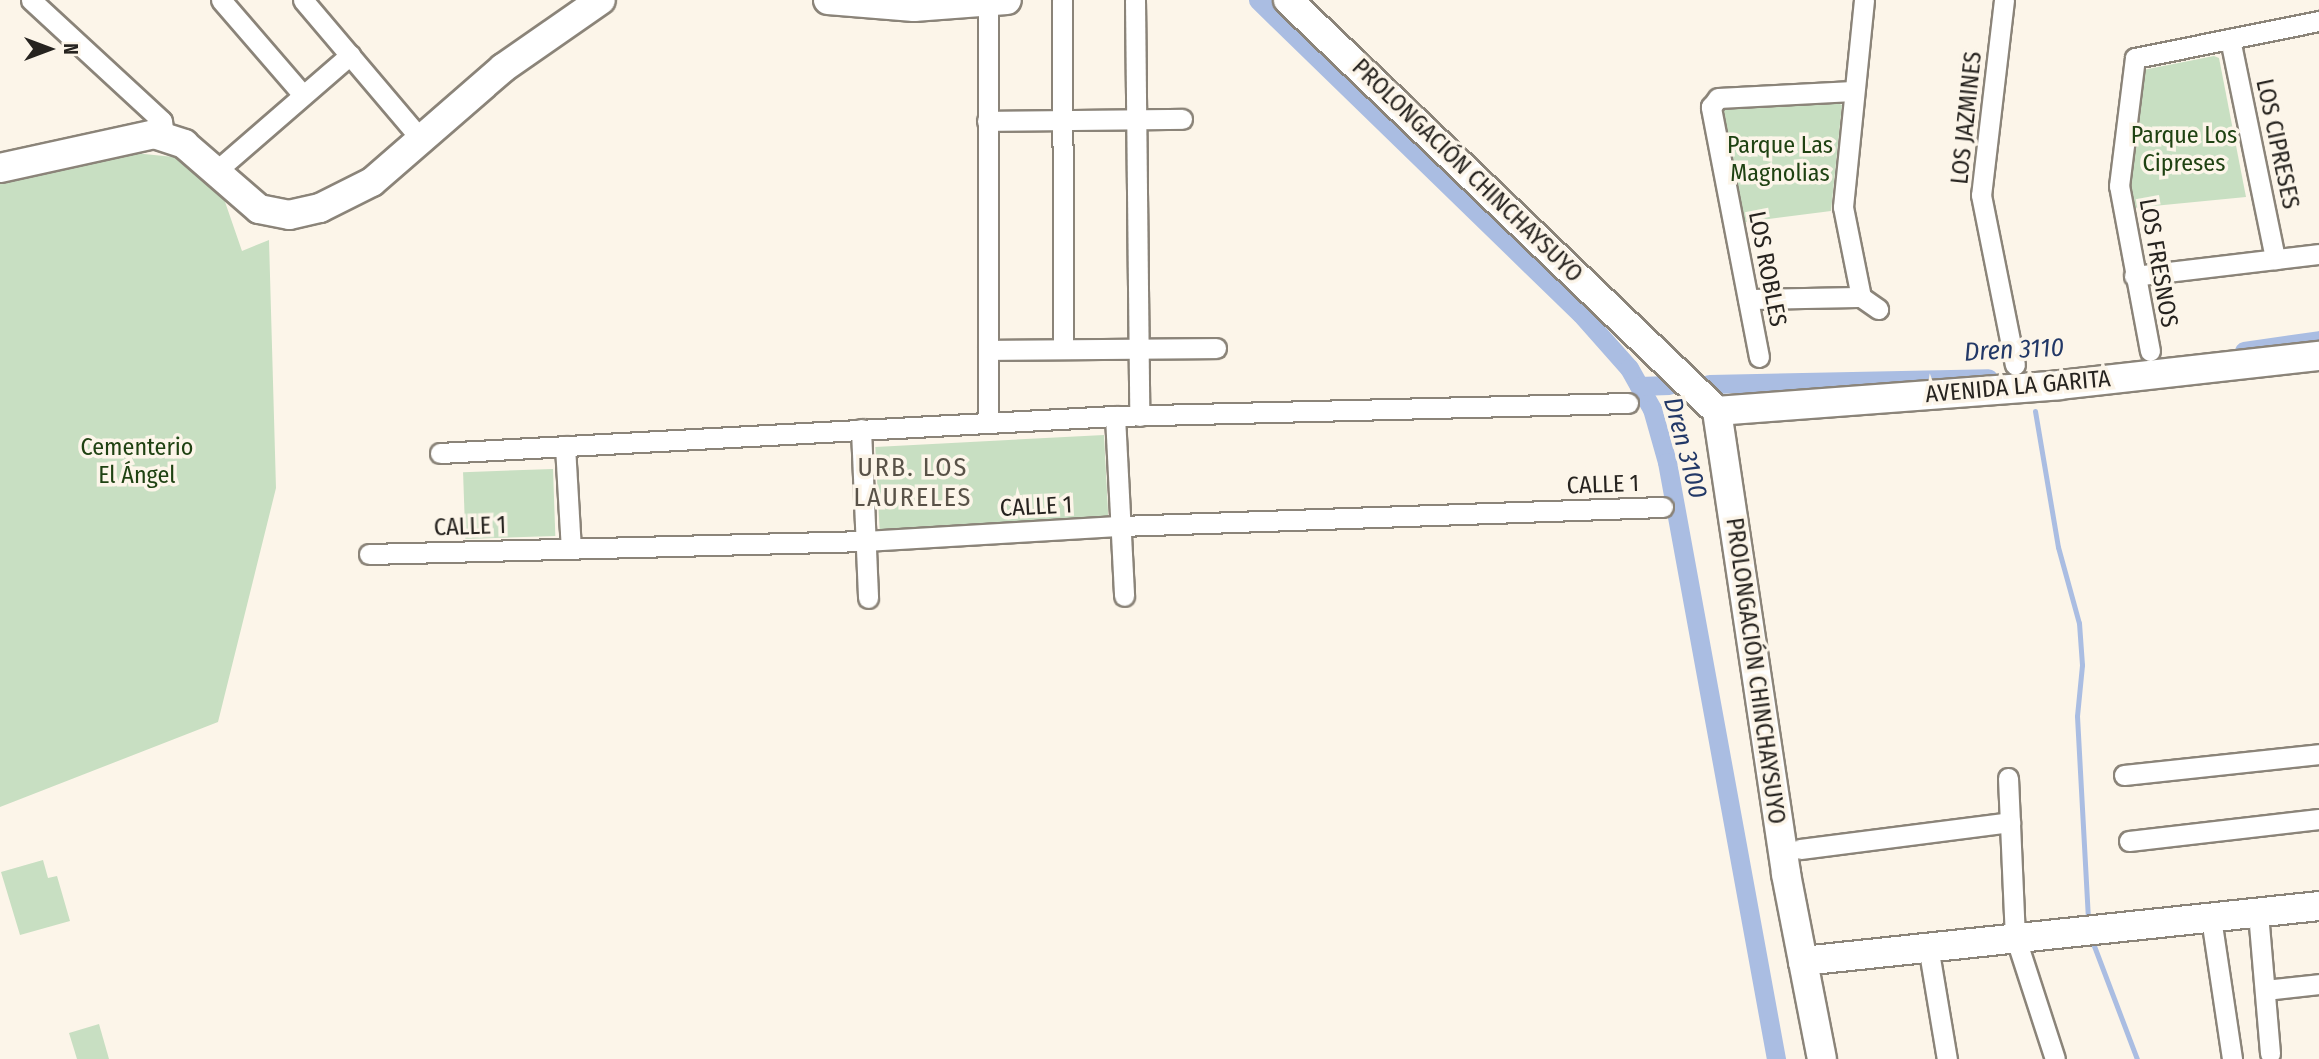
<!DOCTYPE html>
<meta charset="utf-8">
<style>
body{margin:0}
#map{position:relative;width:2319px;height:1059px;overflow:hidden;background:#fcf5e9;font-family:"Fira Sans Condensed",sans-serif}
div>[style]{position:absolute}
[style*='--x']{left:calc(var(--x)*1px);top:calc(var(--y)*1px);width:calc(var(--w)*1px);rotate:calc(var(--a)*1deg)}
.green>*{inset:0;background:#c8dfc2;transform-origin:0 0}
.stream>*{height:5px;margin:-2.5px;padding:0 2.5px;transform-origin:2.5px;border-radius:2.5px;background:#aabde2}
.canal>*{height:19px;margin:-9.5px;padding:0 9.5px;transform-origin:9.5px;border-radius:9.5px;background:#aabde2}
.roads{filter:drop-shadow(2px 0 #8b8479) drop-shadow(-2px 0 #8b8479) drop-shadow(0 2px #8b8479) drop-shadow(0 -2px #8b8479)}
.street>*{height:19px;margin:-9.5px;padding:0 9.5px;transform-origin:9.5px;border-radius:9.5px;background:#fff}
.secondary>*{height:28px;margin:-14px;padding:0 14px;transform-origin:14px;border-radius:14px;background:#fff}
span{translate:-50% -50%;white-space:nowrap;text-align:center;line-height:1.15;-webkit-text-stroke:7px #fcf5e9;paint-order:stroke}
.street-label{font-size:24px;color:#26231f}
.park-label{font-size:24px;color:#1f4212}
.water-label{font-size:26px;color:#223867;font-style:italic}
.neighbourhood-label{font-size:26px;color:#595248;letter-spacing:2px}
.north{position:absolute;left:14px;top:14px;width:70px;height:70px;-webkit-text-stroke:5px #fcf5e9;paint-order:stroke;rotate:90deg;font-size:19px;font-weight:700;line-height:28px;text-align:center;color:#26231f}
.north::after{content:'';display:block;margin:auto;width:24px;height:32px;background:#26231f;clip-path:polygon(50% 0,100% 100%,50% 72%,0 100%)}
</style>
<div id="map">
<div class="green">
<i style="clip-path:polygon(2214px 56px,2219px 58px,2246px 197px,2133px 208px,2129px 183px,2143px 70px)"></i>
<i style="clip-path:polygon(1833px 101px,1842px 105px,1831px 211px,1738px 223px,1715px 113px,1722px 107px)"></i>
<i style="clip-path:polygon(134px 153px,174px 157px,223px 196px,242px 251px,269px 240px,276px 488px,218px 722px,0 807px,0 184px)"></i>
<i style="left:1104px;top:435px;width:86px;height:229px;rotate:87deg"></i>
<i style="left:553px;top:469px;width:67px;height:90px;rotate:88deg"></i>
<i style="clip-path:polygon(43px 860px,48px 878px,57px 876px,70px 921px,20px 935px,1px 872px)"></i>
<i style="clip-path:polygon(99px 1024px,109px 1059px,77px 1059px,69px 1033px)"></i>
</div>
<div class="stream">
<i style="--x:2035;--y:411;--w:138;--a:80.4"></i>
<i style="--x:2058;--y:547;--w:79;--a:74.6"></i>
<i style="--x:2079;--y:623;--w:42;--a:85.9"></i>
<i style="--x:2082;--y:665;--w:51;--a:95.6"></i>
<i style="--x:2077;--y:716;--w:205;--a:86.9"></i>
<i style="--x:2091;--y:938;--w:129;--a:69.2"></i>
</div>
<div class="canal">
<i style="--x:1258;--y:0;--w:450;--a:44.2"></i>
<i style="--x:1581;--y:314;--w:72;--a:48.4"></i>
<i style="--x:1629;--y:368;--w:47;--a:60.7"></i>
<i style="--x:1652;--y:409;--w:55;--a:74.2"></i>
<i style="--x:1667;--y:462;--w:607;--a:79.65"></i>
<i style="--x:2244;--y:351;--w:76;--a:-8.3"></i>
<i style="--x:1709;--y:384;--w:279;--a:-1.2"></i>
<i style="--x:1639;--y:386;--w:30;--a:-2"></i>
</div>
<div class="roads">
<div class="street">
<i style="--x:31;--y:0;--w:178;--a:42.7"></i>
<i style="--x:162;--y:121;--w:15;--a:82"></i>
<i style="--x:221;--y:0;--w:125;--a:49.2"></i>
<i style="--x:303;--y:0;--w:182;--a:49.7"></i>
<i style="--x:1062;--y:0;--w:349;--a:89.8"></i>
<i style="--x:1135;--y:0;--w:416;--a:89.4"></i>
<i style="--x:1864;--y:0;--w:208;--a:95.8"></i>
<i style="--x:1843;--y:207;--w:92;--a:78.7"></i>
<i style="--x:1861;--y:297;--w:21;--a:35"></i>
<i style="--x:2004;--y:0;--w:196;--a:96.7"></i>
<i style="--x:1981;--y:195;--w:173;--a:78.7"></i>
<i style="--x:988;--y:1;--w:421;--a:90"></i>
<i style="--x:2230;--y:39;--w:225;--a:78.4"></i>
<i style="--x:987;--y:121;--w:195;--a:-0.6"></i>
<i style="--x:215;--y:172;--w:179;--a:-40.9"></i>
<i style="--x:2134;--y:276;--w:186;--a:-6.8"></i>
<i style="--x:1748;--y:299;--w:113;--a:-1"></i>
<i style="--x:988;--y:350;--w:228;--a:-0.5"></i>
<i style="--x:2150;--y:351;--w:168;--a:-100.6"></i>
<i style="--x:2119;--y:186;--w:129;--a:-82.9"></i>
<i style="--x:2135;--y:58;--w:188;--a:-11.4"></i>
<i style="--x:1759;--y:357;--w:255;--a:-100.9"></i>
<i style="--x:1711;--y:107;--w:11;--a:-52"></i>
<i style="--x:1718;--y:98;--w:135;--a:-3"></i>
<i style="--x:1115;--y:416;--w:180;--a:87.1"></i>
<i style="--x:861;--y:429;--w:169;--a:87.6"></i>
<i style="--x:565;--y:446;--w:103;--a:86.7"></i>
<i style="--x:440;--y:453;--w:676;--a:-3.14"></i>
<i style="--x:1115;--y:416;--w:513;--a:-1.45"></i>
<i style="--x:369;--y:554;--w:497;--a:-1.5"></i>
<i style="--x:866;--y:541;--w:255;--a:-3.4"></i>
<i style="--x:1121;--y:526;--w:542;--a:-2.01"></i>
<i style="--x:2124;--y:775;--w:196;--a:-6.1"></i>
<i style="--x:2008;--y:778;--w:158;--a:87.5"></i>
<i style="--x:2015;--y:936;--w:129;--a:72"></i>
<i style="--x:2129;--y:841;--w:191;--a:-6.6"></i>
<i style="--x:1800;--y:849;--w:212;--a:-7.3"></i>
<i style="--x:2258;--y:913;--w:141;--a:85.1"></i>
<i style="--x:2211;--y:918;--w:143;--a:81.5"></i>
<i style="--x:1928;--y:946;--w:115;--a:80.5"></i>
<i style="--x:2265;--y:990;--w:54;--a:-6.3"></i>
</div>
<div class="secondary">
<i style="--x:828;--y:0;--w:86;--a:4.7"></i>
<i style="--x:914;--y:7;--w:93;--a:-4.3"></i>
<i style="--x:1288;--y:0;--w:594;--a:43.77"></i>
<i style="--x:1717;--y:411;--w:468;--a:81.5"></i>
<i style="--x:1786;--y:874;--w:188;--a:79"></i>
<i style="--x:0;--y:168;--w:158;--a:-12.4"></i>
<i style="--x:154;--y:134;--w:32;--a:18"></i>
<i style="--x:184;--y:144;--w:99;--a:40.9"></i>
<i style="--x:259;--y:209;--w:31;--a:11"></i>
<i style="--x:289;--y:215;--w:32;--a:-13"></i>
<i style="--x:320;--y:208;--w:58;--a:-26.6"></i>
<i style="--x:372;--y:182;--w:174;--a:-41"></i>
<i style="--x:503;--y:68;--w:119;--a:-34.8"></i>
<i style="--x:1717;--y:411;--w:343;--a:-4.3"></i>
<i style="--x:2059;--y:385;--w:262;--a:-6.4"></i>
<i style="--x:1803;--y:961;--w:519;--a:-6.08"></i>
</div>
</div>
<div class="street-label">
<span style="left:1967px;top:118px;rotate:-84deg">LOS JAZMINES</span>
<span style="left:2277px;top:144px;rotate:78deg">LOS CIPRESES</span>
<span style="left:1467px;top:171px;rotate:44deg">PROLONGACIÓN CHINCHAYSUYO</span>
<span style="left:2158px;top:263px;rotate:80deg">LOS FRESNOS</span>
<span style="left:1767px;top:269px;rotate:79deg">LOS ROBLES</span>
<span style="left:2018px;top:387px;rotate:-5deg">AVENIDA LA GARITA</span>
<span style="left:1603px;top:485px;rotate:-2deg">CALLE 1</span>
<span style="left:1036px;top:507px;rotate:-3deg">CALLE 1</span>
<span style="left:470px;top:527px;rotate:-2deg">CALLE 1</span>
<span style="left:1755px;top:671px;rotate:82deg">PROLONGACIÓN CHINCHAYSUYO</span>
</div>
<div class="park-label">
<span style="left:2184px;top:150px">Parque Los<br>Cipreses</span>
<span style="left:1780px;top:160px">Parque Las<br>Magnolias</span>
<span style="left:137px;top:462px">Cementerio<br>El Ángel</span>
</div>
<div class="water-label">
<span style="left:2014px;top:350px;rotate:-3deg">Dren 3110</span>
<span style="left:1685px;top:448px;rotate:75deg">Dren 3100</span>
</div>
<div class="neighbourhood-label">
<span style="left:913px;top:483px">URB. LOS<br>LAURELES</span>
</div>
<div class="north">N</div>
</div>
